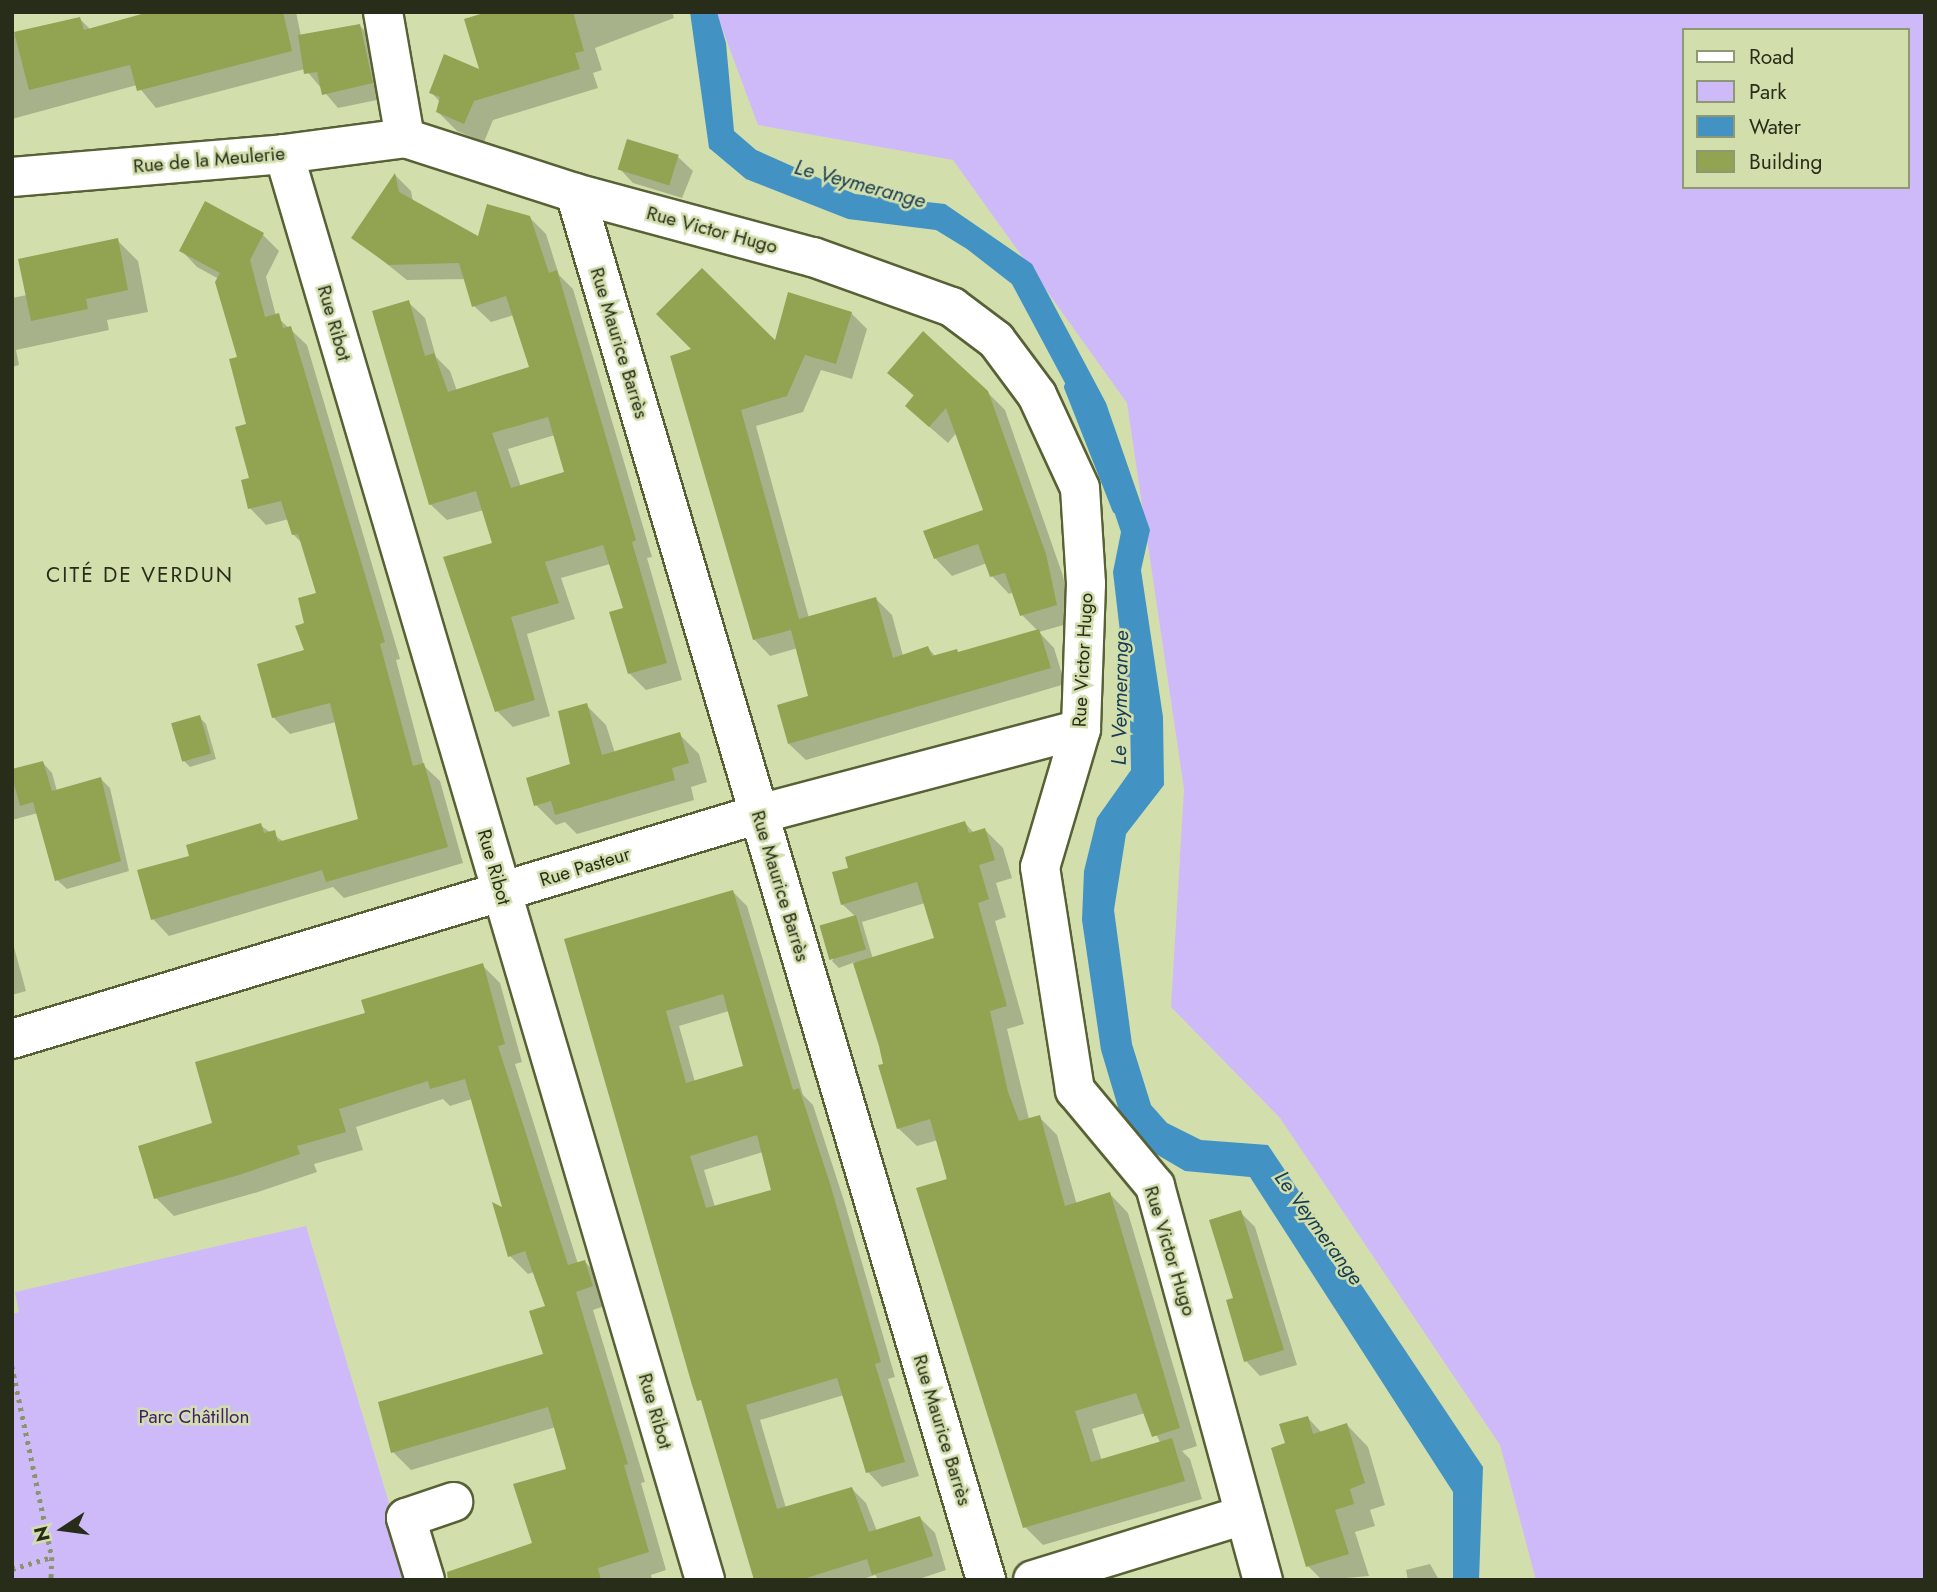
<!DOCTYPE html>
<meta charset="utf-8">
<style>
body{margin:0}
#map{position:relative;width:1937px;height:1592px;overflow:hidden;background:#d2dfad;font-family:Jost,sans-serif}
div>[style]{position:absolute}
[style*='--x']{left:calc(var(--x)*1px);top:calc(var(--y)*1px);width:calc(var(--w)*1px);rotate:calc(var(--a)*1deg)}
.green>*{inset:0;background:#cebaf9}
.water>*{inset:0;background:#4292c4}
.shadow>*{inset:0;background:#0003}
.stream>*{height:10px;margin:-5px;padding:0 5px;transform-origin:5px;border-radius:5px;background:#4292c4}
.building>*{inset:0;background:#92a352;transform-origin:0 0}
.path>*{height:4.5px;margin-top:-2.25px;transform-origin:0;background:repeating-linear-gradient(90deg,#8a946f 0 3.5px,transparent 0 8.5px)}
.roads{filter:drop-shadow(2px 0 #576135) drop-shadow(-2px 0 #576135) drop-shadow(0 2px #576135) drop-shadow(0 -2px #576135)}
.street>*{height:38px;margin:-19px;padding:0 19px;transform-origin:19px;border-radius:19px;background:#fff}
span{translate:-50% -50%;white-space:nowrap;text-align:center;line-height:1.15;-webkit-text-stroke:5px #d2dfad;paint-order:stroke}
.street-label{font-size:19px;color:#282d1a}
.park-label{font-size:19px;color:#411b70}
.water-label{font-size:21px;color:#1a3c52;font-style:italic}
.neighbourhood-label{font-size:21px;color:#282d1a;letter-spacing:2px}
.frame{position:absolute;inset:0;border:14px solid #282d1a;pointer-events:none}
.legend{position:absolute;left:1682px;top:28px;width:228px;height:161px;box-sizing:border-box;background:#d2dfad;border:2px solid #8e9872;margin:0;padding:9px 12px;list-style:none;font-size:21px;color:#282d1a}
.legend li{display:flex;align-items:center;gap:14px;height:35px}
.legend b{width:35px;border:2px solid #8e9872}
.north{position:absolute;left:28px;top:1494px;width:70px;height:70px;-webkit-text-stroke:5px #d2dfad;paint-order:stroke;rotate:257deg;font-size:19px;font-weight:700;line-height:28px;text-align:center;color:#282d1a}
.north::after{content:'';display:block;margin:auto;width:24px;height:32px;background:#282d1a;clip-path:polygon(50% 0,100% 100%,50% 72%,0 100%)}
</style>
<div id="map">
<div class="green">
<i style="clip-path:polygon(evenodd,716px 12px,1925px 12px,1925px 1580px,1536px 1580px,1500px 1445px,1280px 1118px,1171px 1007px,1184px 789px,1127px 403px,953px 160px,758px 125px,716px 12px,1683px 30px,1907px 30px,1907px 187px,1683px 187px,1683px 30px)"></i>
<i style="clip-path:polygon(306px 1226px,412px 1580px,12px 1580px,12px 1314px,19px 1312px,15px 1292px)"></i>
</div>
<div class="water">
<i style="clip-path:polygon(690px 12px,717px 12px,726px 43px,734px 131px,756px 150px,855px 194px,945px 204px,1032px 264px,1106px 403px,1150px 530px,1141px 570px,1163px 717px,1164px 785px,1126px 834px,1114px 910px,1132px 1044px,1151px 1105px,1167px 1123px,1201px 1140px,1268px 1145px,1483px 1467px,1479px 1580px,1453px 1580px,1453px 1492px,1250px 1177px,1185px 1171px,1144px 1147px,1123px 1124px,1101px 1050px,1082px 920px,1084px 871px,1097px 818px,1131px 770px,1130px 718px,1113px 572px,1121px 532px,1081px 413px,1012px 284px,967px 249px,936px 230px,848px 219px,746px 179px,709px 148px)"></i>
</div>
<div class="shadow">
<i style="clip-path:polygon(158px 12px,296px 12px,301px 36px,360px 26px,374px 41px,387px 98px,338px 108px,305px 69px,156px 108px,137px 85px,12px 119px,12px 35px,80px 19px,91px 30px)"></i>
<i style="clip-path:polygon(493px 12px,672px 12px,674px 18px,595px 48px,602px 70px,593px 73px,598px 88px,493px 120px,484px 142px,457px 131px,438px 112px,440px 102px,431px 92px,482px 72px)"></i>
<i style="clip-path:polygon(678px 157px,693px 171px,682px 198px,633px 183px,619px 168px)"></i>
<i style="clip-path:polygon(evenodd,395px 175px,411px 191px,413px 202px,479px 238px,529px 217px,546px 234px,559px 275px,573px 289px,652px 557px,647px 558px,682px 680px,646px 690px,629px 673px,625px 610px,610px 564px,561px 578px,575px 619px,527px 634px,550px 716px,513px 727px,497px 711px,494px 544px,484px 510px,447px 520px,430px 504px,408px 302px,425px 318px,436px 357px,450px 371px,457px 391px,531px 369px,514px 315px,491px 322px,474px 306px,466px 279px,407px 280px,353px 237px,395px 175px,555px 435px,566px 473px,521px 487px,508px 449px,555px 435px)"></i>
<i style="clip-path:polygon(263px 235px,279px 251px,266px 277px,276px 316px,307px 345px,400px 659px,396px 660px,424px 766px,440px 781px,463px 863px,344px 898px,333px 887px,169px 936px,153px 919px,191px 857px,260px 825px,284px 842px,360px 820px,336px 722px,290px 734px,274px 718px,259px 665px,306px 651px,307px 624px,318px 594px,303px 544px,293px 534px,289px 519px,266px 525px,250px 508px,248px 425px,240px 358px,219px 279px,197px 267px,181px 250px)"></i>
<i style="clip-path:polygon(117px 240px,138px 261px,148px 312px,107px 320px,109px 330px,16px 350px,19px 365px,12px 367px,12px 298px,27px 295px)"></i>
<i style="clip-path:polygon(851px 313px,867px 329px,852px 379px,821px 370px,803px 412px,756px 426px,809px 618px,876px 599px,892px 615px,903px 656px,928px 648px,936px 657px,960px 654px,1038px 631px,1022px 615px,1014px 592px,1009px 594px,992px 576px,987px 563px,952px 576px,935px 558px,985px 511px,957px 432px,948px 443px,925px 423px,915px 397px,890px 373px,987px 392px,1005px 410px,1062px 573px,1074px 622px,1039px 632px,1054px 648px,1065px 684px,806px 760px,789px 744px,810px 697px,798px 648px,770px 656px,754px 639px,672px 357px,775px 343px)"></i>
<i style="clip-path:polygon(586px 705px,606px 725px,615px 753px,679px 734px,699px 754px,707px 782px,691px 787px,694px 800px,577px 834px,565px 822px,556px 825px,536px 805px,572px 766px)"></i>
<i style="clip-path:polygon(199px 717px,206px 724px,216px 759px,190px 767px,184px 761px)"></i>
<i style="clip-path:polygon(43px 763px,52px 773px,57px 791px,101px 779px,110px 788px,129px 871px,67px 889px,57px 880px,38px 813px,12px 820px,12px 771px)"></i>
<i style="clip-path:polygon(evenodd,965px 823px,974px 833px,985px 830px,1003px 848px,1012px 878px,996px 883px,1006px 917px,995px 921px,1024px 1024px,1007px 1029px,1029px 1119px,1039px 1117px,1057px 1135px,1077px 1205px,1110px 1194px,1128px 1213px,1197px 1446px,1182px 1451px,1190px 1459px,1202px 1499px,1043px 1545px,1025px 1527px,938px 1140px,917px 1146px,898px 1128px,880px 1045px,855px 962px,839px 968px,832px 961px,856px 917px,842px 904px,965px 823px,925px 903px,936px 939px,873px 959px,862px 922px,925px 903px,965px 823px,1145px 1413px,1161px 1444px,1102px 1461px,1092px 1429px,1145px 1413px)"></i>
<i style="clip-path:polygon(evenodd,733px 892px,747px 906px,803px 1095px,813px 1105px,845px 1204px,895px 1377px,888px 1379px,919px 1476px,882px 1487px,868px 1472px,844px 1395px,760px 1420px,786px 1508px,852px 1489px,866px 1503px,877px 1531px,920px 1518px,935px 1533px,946px 1570px,916px 1580px,879px 1580px,875px 1575px,860px 1580px,756px 1580px,566px 941px,733px 892px,729px 1011px,746px 1067px,695px 1082px,679px 1026px,729px 1011px,733px 892px,763px 1152px,773px 1191px,715px 1207px,704px 1170px,763px 1152px)"></i>
<i style="clip-path:polygon(12px 940px,26px 991px,12px 995px)"></i>
<i style="clip-path:polygon(482px 965px,500px 983px,522px 1062px,515px 1064px,578px 1264px,585px 1262px,603px 1280px,610px 1304px,593px 1310px,645px 1482px,641px 1483px,666px 1570px,651px 1575px,652px 1580px,476px 1580px,534px 1544px,569px 1470px,556px 1427px,411px 1470px,393px 1452px,545px 1355px,547px 1307px,534px 1272px,528px 1274px,510px 1256px,505px 1210px,472px 1099px,450px 1106px,443px 1099px,356px 1127px,363px 1150px,314px 1164px,317px 1172px,258px 1192px,174px 1216px,156px 1198px,214px 1124px,367px 1014px)"></i>
<i style="clip-path:polygon(1240px 1212px,1255px 1227px,1297px 1365px,1260px 1376px,1246px 1361px,1235px 1299px)"></i>
<i style="clip-path:polygon(1308px 1418px,1322px 1433px,1347px 1425px,1368px 1447px,1385px 1505px,1370px 1510px,1375px 1526px,1355px 1532px,1369px 1576px,1322px 1580px,1308px 1566px,1287px 1444px)"></i>
<i style="clip-path:polygon(1430px 1564px,1439px 1580px,1408px 1580px,1406px 1570px)"></i>
</div>
<div class="stream">
<i style="--x:1069;--y:387;--w:131;--a:68.5"></i>
</div>
<div class="building">
<i style="clip-path:polygon(149px 12px,283px 12px,292px 51px,137px 91px,130px 65px,29px 90px,14px 32px,80px 17px,84px 30px)"></i>
<i style="clip-path:polygon(487px 12px,573px 12px,584px 51px,575px 53px,580px 69px,474px 101px,464px 124px,436px 112px,440px 97px,429px 93px,444px 54px,479px 69px,464px 19px)"></i>
<i style="clip-path:polygon(360px 24px,373px 83px,322px 95px,317px 72px,304px 74px,298px 35px)"></i>
<i style="left:627px;top:139px;width:54px;height:32px;rotate:17deg"></i>
<i style="clip-path:polygon(evenodd,395px 173px,399px 192px,478px 236px,487px 204px,530px 216px,549px 273px,557px 270px,636px 540px,632px 542px,667px 663px,628px 674px,609px 612px,623px 608px,603px 545px,545px 562px,559px 603px,511px 617px,535px 700px,495px 712px,443px 557px,492px 543px,476px 491px,429px 505px,372px 311px,409px 300px,425px 356px,434px 353px,448px 392px,529px 367px,506px 296px,472px 307px,459px 263px,389px 265px,351px 238px,395px 173px,548px 417px,564px 472px,511px 488px,492px 433px,548px 417px)"></i>
<i style="clip-path:polygon(205px 201px,264px 233px,250px 260px,265px 317px,279px 313px,283px 328px,291px 326px,385px 642px,380px 644px,413px 766px,424px 763px,448px 847px,326px 882px,322px 870px,151px 920px,137px 870px,189px 856px,186px 845px,261px 823px,264px 833px,275px 830px,278px 842px,358px 819px,330px 703px,272px 718px,257px 664px,304px 650px,295px 626px,304px 623px,298px 598px,316px 593px,298px 534px,292px 535px,281px 501px,248px 509px,241px 480px,249px 478px,235px 427px,246px 424px,229px 359px,237px 357px,215px 282px,220px 273px,179px 251px)"></i>
<i style="clip-path:polygon(118px 238px,128px 290px,86px 299px,88px 309px,31px 321px,18px 259px)"></i>
<i style="clip-path:polygon(702px 268px,775px 340px,788px 292px,852px 312px,836px 364px,805px 355px,787px 396px,741px 410px,799px 619px,876px 597px,893px 658px,928px 646px,932px 656px,957px 649px,958px 652px,1039px 629px,1051px 668px,788px 744px,777px 705px,808px 696px,791px 630px,753px 640px,670px 356px,691px 349px,656px 314px)"></i>
<i style="clip-path:polygon(923px 331px,988px 391px,1046px 554px,1057px 605px,1020px 616px,1005px 573px,990px 577px,978px 544px,934px 559px,923px 531px,983px 510px,946px 408px,929px 427px,905px 406px,914px 395px,887px 373px)"></i>
<i style="clip-path:polygon(587px 703px,602px 755px,680px 732px,689px 763px,672px 768px,675px 780px,555px 815px,551px 801px,534px 806px,526px 778px,570px 764px,558px 711px)"></i>
<i style="left:200px;top:715px;width:40px;height:30px;rotate:74deg"></i>
<i style="clip-path:polygon(43px 761px,52px 791px,101px 777px,121px 861px,55px 881px,33px 802px,20px 806px,12px 777px,12px 769px)"></i>
<i style="clip-path:polygon(965px 821px,969px 833px,985px 828px,995px 860px,979px 865px,989px 899px,978px 903px,1007px 1006px,990px 1011px,1008px 1092px,1019px 1121px,1040px 1115px,1065px 1206px,1110px 1192px,1180px 1428px,1152px 1437px,1136px 1393px,1075px 1411px,1091px 1462px,1172px 1438px,1185px 1481px,1023px 1528px,916px 1188px,947px 1179px,930px 1119px,897px 1129px,878px 1065px,883px 1064px,879px 1046px,853px 963px,934px 938px,917px 882px,841px 905px,832px 872px,848px 868px,845px 857px)"></i>
<i style="clip-path:polygon(evenodd,733px 890px,793px 1090px,799px 1088px,831px 1187px,881px 1362px,875px 1364px,905px 1462px,866px 1473px,837px 1378px,746px 1405px,777px 1509px,852px 1487px,869px 1532px,920px 1516px,933px 1556px,872px 1575px,867px 1559px,800px 1580px,754px 1580px,701px 1400px,697px 1401px,692px 1385px,564px 939px,733px 890px,723px 994px,743px 1066px,686px 1083px,666px 1011px,723px 994px,733px 890px,757px 1135px,771px 1190px,706px 1208px,690px 1156px,757px 1135px)"></i>
<i style="left:856px;top:915px;width:36px;height:38px;rotate:74deg"></i>
<i style="clip-path:polygon(483px 963px,505px 1044px,498px 1046px,568px 1265px,585px 1260px,593px 1286px,576px 1292px,628px 1464px,624px 1465px,649px 1552px,598px 1568px,601px 1580px,448px 1580px,447px 1572px,532px 1543px,513px 1484px,566px 1469px,548px 1407px,391px 1453px,378px 1402px,543px 1354px,529px 1311px,545px 1306px,525px 1251px,508px 1257px,492px 1202px,502px 1207px,465px 1079px,430px 1089px,428px 1081px,339px 1109px,346px 1132px,297px 1146px,300px 1154px,239px 1175px,154px 1199px,138px 1146px,212px 1123px,195px 1062px,365px 1013px,361px 1000px)"></i>
<i style="clip-path:polygon(1241px 1210px,1284px 1350px,1244px 1362px,1226px 1300px,1233px 1298px,1209px 1220px)"></i>
<i style="clip-path:polygon(1308px 1416px,1313px 1434px,1347px 1423px,1365px 1483px,1350px 1489px,1354px 1504px,1335px 1510px,1349px 1554px,1306px 1567px,1271px 1448px,1285px 1443px,1279px 1424px)"></i>
</div>
<div class="path">
<i style="--x:12;--y:1366;--w:195;--a:78.2"></i>
<i style="--x:52;--y:1557;--w:23;--a:92"></i>
<i style="--x:12;--y:1569;--w:42;--a:-16.7"></i>
</div>
<div class="roads">
<div class="street">
<i style="--x:383;--y:12;--w:128;--a:80.1"></i>
<i style="--x:284;--y:154;--w:1487;--a:73.55"></i>
<i style="--x:12;--y:177;--w:273;--a:-4.8"></i>
<i style="--x:284;--y:154;--w:122;--a:-7.5"></i>
<i style="--x:405;--y:138;--w:179;--a:17.9"></i>
<i style="--x:575;--y:193;--w:246;--a:15.1"></i>
<i style="--x:813;--y:257;--w:148;--a:19.8"></i>
<i style="--x:952;--y:307;--w:55;--a:36.9"></i>
<i style="--x:996;--y:340;--w:69;--a:53.3"></i>
<i style="--x:1037;--y:395;--w:102;--a:65.2"></i>
<i style="--x:1080;--y:488;--w:96;--a:86.4"></i>
<i style="--x:1086;--y:584;--w:145;--a:92"></i>
<i style="--x:1081;--y:729;--w:144;--a:106.5"></i>
<i style="--x:1040;--y:867;--w:226;--a:81.1"></i>
<i style="--x:1075;--y:1090;--w:125;--a:50.2"></i>
<i style="--x:1155;--y:1186;--w:409;--a:74.7"></i>
<i style="--x:575;--y:193;--w:1447;--a:73.49"></i>
<i style="--x:12;--y:1039;--w:780;--a:-16.76"></i>
<i style="--x:759;--y:814;--w:333;--a:-14.8"></i>
<i style="--x:425;--y:1580;--w:65;--a:-107"></i>
<i style="--x:406;--y:1518;--w:50;--a:-18.8"></i>
<i style="--x:1033;--y:1580;--w:221;--a:-17.1"></i>
</div>
</div>
<div class="street-label">
<span style="left:209px;top:160px;rotate:-5deg">Rue de la Meulerie</span>
<span style="left:712px;top:230px;rotate:15deg">Rue Victor Hugo</span>
<span style="left:334px;top:323px;rotate:74deg">Rue Ribot</span>
<span style="left:619px;top:343px;rotate:73deg">Rue Maurice Barrès</span>
<span style="left:1083px;top:660px;rotate:-87deg">Rue Victor Hugo</span>
<span style="left:494px;top:867px;rotate:74deg">Rue Ribot</span>
<span style="left:585px;top:867px;rotate:-17deg">Rue Pasteur</span>
<span style="left:780px;top:886px;rotate:73deg">Rue Maurice Barrès</span>
<span style="left:1170px;top:1251px;rotate:73deg">Rue Victor Hugo</span>
<span style="left:655px;top:1411px;rotate:74deg">Rue Ribot</span>
<span style="left:942px;top:1430px;rotate:73deg">Rue Maurice Barrès</span>
</div>
<div class="park-label">
<span style="left:194px;top:1417px">Parc Châtillon</span>
</div>
<div class="water-label">
<span style="left:860px;top:184px;rotate:15deg">Le Veymerange</span>
<span style="left:1120px;top:698px;rotate:-89deg">Le Veymerange</span>
<span style="left:1319px;top:1228px;rotate:54deg">Le Veymerange</span>
</div>
<div class="neighbourhood-label">
<span style="left:140px;top:575px">CITÉ DE VERDUN</span>
</div>
<div class="frame"></div>
<ul class="legend">
<li><b style="height:9px;background:#fff"></b>Road</li>
<li><b style="height:19px;background:#cebaf9"></b>Park</li>
<li><b style="height:19px;background:#4292c4"></b>Water</li>
<li><b style="height:19px;background:#92a352"></b>Building</li>
</ul>
<div class="north">N</div>
</div>
